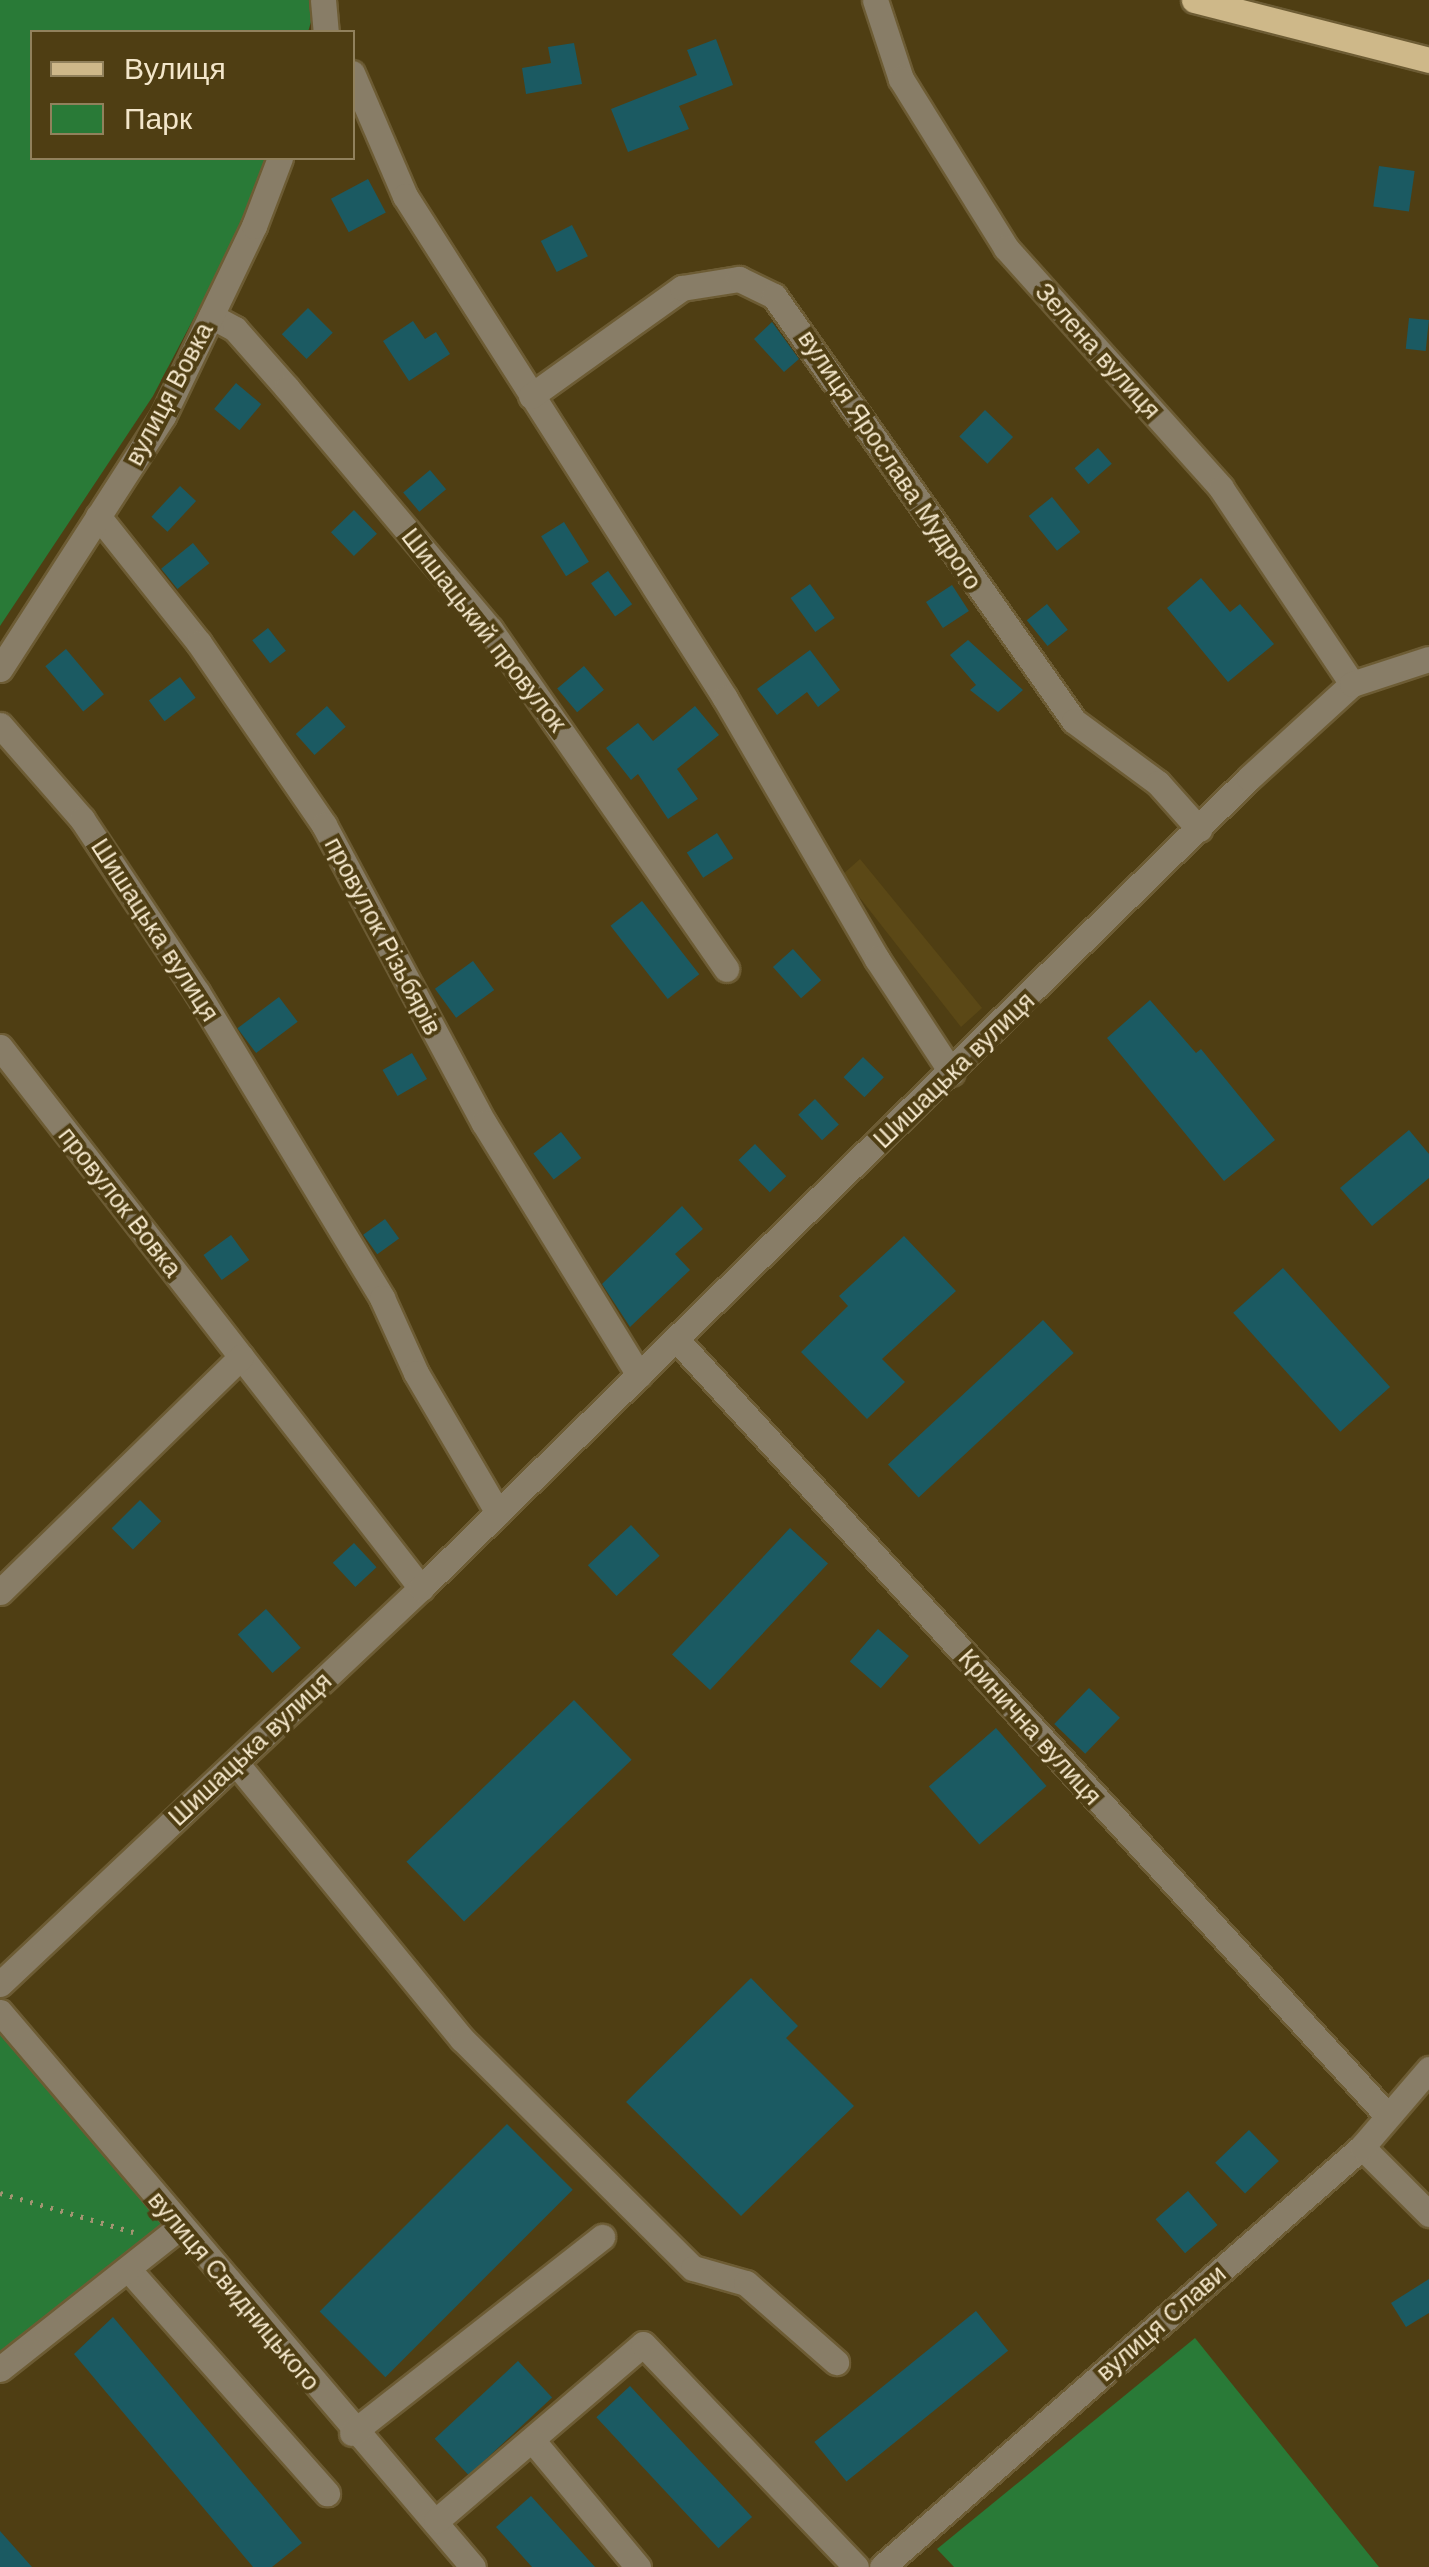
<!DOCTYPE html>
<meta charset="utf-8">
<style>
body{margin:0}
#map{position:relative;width:1429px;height:2567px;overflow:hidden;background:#4f3e13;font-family:Helvetica,sans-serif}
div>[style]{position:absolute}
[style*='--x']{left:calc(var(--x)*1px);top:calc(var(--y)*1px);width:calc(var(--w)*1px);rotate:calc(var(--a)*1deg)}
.built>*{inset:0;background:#5b4816}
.green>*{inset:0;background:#297a37}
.building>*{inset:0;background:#1b5a62;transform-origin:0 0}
.path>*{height:5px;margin-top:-2.5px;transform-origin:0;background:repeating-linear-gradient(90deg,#a39471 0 2.5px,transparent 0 10.5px)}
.roads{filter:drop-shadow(2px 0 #6d5c34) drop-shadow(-2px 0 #6d5c34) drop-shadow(0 2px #6d5c34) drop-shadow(0 -2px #6d5c34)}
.minor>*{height:25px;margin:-12.5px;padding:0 12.5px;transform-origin:12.5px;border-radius:12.5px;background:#887d67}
.major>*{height:25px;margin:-12.5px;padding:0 12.5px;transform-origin:12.5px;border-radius:12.5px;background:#ceb889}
span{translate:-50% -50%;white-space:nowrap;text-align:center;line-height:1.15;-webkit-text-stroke:8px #4f3e13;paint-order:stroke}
.street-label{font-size:25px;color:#f3e6ca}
.legend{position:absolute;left:30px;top:30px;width:325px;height:130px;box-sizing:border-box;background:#4f3e13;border:2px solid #91815c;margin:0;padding:12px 18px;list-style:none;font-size:30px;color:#f3e6ca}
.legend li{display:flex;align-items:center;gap:20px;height:50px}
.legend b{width:50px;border:2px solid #91815c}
</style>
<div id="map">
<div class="built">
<i style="clip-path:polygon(860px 859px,982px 1008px,961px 1027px,842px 875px)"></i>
</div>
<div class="green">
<i style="clip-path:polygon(0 0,314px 0,316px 5px,308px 32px,32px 32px,32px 158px,268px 158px,231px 247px,153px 396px,0 626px)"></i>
<i style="clip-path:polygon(0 2012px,180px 2227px,0 2369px)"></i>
<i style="clip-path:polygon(1195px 2338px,1379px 2567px,954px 2567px,937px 2549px)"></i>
</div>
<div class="building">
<i style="clip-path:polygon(716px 39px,733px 85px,679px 106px,689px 129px,628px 152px,611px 109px,697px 75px,687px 50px)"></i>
<i style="clip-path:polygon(574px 43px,582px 84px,526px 94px,522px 68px,551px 63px,548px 47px)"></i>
<i style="left:1379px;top:166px;width:36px;height:41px;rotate:8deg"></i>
<i style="left:368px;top:179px;width:38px;height:42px;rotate:62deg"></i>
<i style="left:572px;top:225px;width:35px;height:35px;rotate:63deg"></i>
<i style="left:308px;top:308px;width:35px;height:37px;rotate:45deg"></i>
<i style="left:1409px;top:318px;width:20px;height:31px;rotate:6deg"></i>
<i style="clip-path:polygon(413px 321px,425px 339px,436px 332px,450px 354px,409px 381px,383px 341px)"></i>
<i style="clip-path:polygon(772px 322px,799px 359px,784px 372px,754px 339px)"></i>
<i style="left:236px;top:383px;width:33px;height:34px;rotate:40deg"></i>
<i style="left:985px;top:410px;width:39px;height:37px;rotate:44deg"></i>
<i style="left:1098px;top:448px;width:21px;height:31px;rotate:49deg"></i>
<i style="left:430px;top:470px;width:25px;height:35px;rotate:50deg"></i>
<i style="left:180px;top:486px;width:22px;height:42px;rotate:43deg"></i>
<i style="left:1052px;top:497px;width:45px;height:30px;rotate:51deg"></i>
<i style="left:354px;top:510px;width:33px;height:32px;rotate:46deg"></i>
<i style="left:564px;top:522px;width:47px;height:27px;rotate:58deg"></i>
<i style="left:193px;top:543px;width:26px;height:41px;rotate:51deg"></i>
<i style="left:608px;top:571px;width:41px;height:21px;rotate:54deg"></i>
<i style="clip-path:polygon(1201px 578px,1230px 612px,1240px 604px,1274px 644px,1228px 682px,1167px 608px)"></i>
<i style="left:810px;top:584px;width:42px;height:24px;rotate:54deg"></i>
<i style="left:952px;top:585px;width:31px;height:31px;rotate:57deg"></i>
<i style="left:1047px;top:604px;width:33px;height:26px;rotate:51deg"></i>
<i style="left:268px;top:628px;width:29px;height:20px;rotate:52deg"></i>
<i style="clip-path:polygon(968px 640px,1023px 690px,998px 712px,970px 690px,976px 685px,950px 655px)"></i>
<i style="left:66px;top:649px;width:59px;height:27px;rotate:50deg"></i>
<i style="clip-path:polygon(810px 650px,840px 690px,818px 707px,807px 692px,777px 715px,757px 689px)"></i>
<i style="left:584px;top:666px;width:31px;height:35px;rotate:50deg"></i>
<i style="left:180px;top:677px;width:26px;height:39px;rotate:53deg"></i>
<i style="left:327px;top:706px;width:28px;height:42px;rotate:48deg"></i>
<i style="clip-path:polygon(695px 706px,719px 735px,677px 769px,698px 799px,668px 819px,638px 774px,631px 780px,606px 748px,638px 723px,653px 741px)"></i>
<i style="left:717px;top:833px;width:30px;height:36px;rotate:57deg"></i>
<i style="left:642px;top:901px;width:93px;height:40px;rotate:52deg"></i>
<i style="left:793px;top:949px;width:42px;height:27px;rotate:48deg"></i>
<i style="left:473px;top:961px;width:36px;height:47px;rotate:54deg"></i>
<i style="left:279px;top:997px;width:31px;height:52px;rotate:53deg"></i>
<i style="clip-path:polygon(1150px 1000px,1196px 1053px,1201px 1049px,1275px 1140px,1224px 1181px,1107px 1038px)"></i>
<i style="left:412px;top:1053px;width:30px;height:34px;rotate:60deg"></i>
<i style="left:863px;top:1057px;width:29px;height:28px;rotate:44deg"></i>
<i style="left:815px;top:1099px;width:35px;height:23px;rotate:47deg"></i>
<i style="clip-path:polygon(1409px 1130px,1429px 1154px,1429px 1178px,1372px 1226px,1340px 1188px)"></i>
<i style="left:561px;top:1132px;width:33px;height:35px;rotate:52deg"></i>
<i style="left:755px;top:1144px;width:45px;height:23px;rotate:46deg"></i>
<i style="clip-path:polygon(682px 1206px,703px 1229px,675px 1254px,690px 1270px,630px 1327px,602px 1284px)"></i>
<i style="left:385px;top:1219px;width:24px;height:27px;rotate:54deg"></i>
<i style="left:231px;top:1235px;width:31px;height:34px;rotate:54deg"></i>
<i style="clip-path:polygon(904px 1236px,956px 1291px,882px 1359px,905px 1382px,867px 1419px,801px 1352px,848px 1306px,839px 1296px)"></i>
<i style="left:1283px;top:1268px;width:160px;height:67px;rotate:48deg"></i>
<i style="left:1043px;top:1320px;width:45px;height:212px;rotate:47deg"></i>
<i style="left:140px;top:1500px;width:30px;height:40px;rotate:45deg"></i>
<i style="left:631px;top:1525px;width:42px;height:59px;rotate:47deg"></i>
<i style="left:790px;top:1528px;width:52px;height:173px;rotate:43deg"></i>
<i style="left:354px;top:1543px;width:33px;height:29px;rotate:47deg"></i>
<i style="left:266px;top:1609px;width:52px;height:38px;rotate:48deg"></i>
<i style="left:878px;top:1629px;width:41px;height:43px;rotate:41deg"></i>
<i style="left:1089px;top:1688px;width:43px;height:50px;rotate:44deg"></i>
<i style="left:574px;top:1700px;width:83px;height:233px;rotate:46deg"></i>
<i style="left:996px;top:1728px;width:77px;height:89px;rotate:49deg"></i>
<i style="clip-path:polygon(751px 1978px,798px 2026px,786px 2038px,854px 2106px,741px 2216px,626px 2102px)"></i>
<i style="left:507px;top:2124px;width:93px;height:265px;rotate:45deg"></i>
<i style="left:1249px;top:2130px;width:43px;height:47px;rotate:46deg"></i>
<i style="left:1188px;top:2191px;width:45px;height:43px;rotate:49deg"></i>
<i style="clip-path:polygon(1429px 2279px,1429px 2313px,1406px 2327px,1391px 2303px)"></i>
<i style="left:976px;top:2311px;width:51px;height:208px;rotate:51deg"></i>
<i style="clip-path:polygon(113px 2317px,302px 2543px,272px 2567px,253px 2567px,74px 2354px)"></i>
<i style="left:518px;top:2361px;width:50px;height:114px;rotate:47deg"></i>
<i style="left:630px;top:2386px;width:179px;height:46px;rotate:47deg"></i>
<i style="clip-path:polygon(531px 2496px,595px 2567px,532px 2567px,496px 2527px)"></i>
<i style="clip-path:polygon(0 2531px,32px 2567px,0 2567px)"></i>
</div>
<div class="path">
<i style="--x:0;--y:2193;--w:139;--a:16.3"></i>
</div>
<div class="roads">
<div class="minor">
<i style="--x:323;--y:0;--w:32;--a:85"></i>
<i style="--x:875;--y:0;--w:83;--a:71.8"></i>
<i style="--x:901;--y:79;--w:199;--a:58.1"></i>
<i style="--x:1006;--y:248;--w:322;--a:48.1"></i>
<i style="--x:1221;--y:488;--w:236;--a:56.2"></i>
<i style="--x:352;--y:73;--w:134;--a:66.7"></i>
<i style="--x:405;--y:196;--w:595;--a:57.48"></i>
<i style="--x:725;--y:698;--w:302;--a:59.8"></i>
<i style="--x:877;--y:959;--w:136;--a:56.7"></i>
<i style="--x:211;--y:316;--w:27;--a:28"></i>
<i style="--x:235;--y:329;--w:79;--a:48.6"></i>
<i style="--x:287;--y:388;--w:315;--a:49.9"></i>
<i style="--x:490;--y:629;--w:414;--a:55.2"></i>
<i style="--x:531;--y:396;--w:186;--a:-35.6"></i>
<i style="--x:682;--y:288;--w:58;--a:-9"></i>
<i style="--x:739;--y:279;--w:39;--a:26"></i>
<i style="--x:774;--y:296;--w:520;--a:54.78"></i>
<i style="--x:1074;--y:721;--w:104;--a:36.4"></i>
<i style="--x:1158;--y:783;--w:62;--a:48.3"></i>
<i style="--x:98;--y:516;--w:162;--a:51.5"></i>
<i style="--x:199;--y:643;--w:221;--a:55.5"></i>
<i style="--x:324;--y:825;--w:338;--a:61.8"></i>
<i style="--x:484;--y:1123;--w:296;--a:58.4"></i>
<i style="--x:0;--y:669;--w:301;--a:-57.2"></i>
<i style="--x:163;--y:416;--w:211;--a:-64.4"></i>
<i style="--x:254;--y:226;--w:73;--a:-69.1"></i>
<i style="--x:0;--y:725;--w:125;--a:48.9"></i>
<i style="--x:82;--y:819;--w:208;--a:56.4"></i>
<i style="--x:197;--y:992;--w:358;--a:58.8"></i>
<i style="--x:382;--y:1298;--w:82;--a:65.6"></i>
<i style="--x:416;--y:1373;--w:162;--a:59.6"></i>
<i style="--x:0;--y:1047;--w:686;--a:52.11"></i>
<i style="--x:676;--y:1339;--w:1050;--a:47.51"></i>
<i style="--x:0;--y:1592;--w:337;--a:-44.3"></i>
<i style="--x:236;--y:1763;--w:357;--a:50.7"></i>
<i style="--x:462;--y:2039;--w:325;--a:44.8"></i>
<i style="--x:693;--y:2268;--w:55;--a:15.8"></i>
<i style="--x:746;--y:2283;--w:120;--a:41.3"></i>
<i style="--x:0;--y:1984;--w:578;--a:-43.25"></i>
<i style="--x:421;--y:1588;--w:1158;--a:-44.37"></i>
<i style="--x:1249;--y:778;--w:139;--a:-42.4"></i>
<i style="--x:1352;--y:684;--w:81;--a:-18"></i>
<i style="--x:0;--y:2012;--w:729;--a:49.56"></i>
<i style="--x:1362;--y:2147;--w:95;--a:45"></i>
<i style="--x:128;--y:2269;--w:300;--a:48.4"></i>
<i style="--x:0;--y:2369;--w:229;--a:-38.3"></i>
<i style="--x:352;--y:2433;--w:318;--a:-38.1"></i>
<i style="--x:533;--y:2441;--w:164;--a:50.2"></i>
<i style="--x:436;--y:2521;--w:272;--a:-40.5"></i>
<i style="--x:643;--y:2344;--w:308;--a:46.3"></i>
<i style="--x:882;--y:2567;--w:638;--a:-41.19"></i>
<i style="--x:1362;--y:2147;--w:103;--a:-49.3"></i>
</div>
<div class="major">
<i style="--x:1194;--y:0;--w:243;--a:14.3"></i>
</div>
</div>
<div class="street-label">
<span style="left:1098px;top:351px;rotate:48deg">Зелена вулиця</span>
<span style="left:169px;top:394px;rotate:-62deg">вулиця Вовка</span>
<span style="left:890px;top:460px;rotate:56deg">вулиця Ярослава Мудрого</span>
<span style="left:484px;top:630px;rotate:52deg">Шишацький провулок</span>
<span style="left:155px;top:930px;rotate:57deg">Шишацька вулиця</span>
<span style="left:383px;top:936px;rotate:62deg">провулок Різьбярів</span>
<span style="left:954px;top:1070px;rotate:-44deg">Шишацька вулиця</span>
<span style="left:120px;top:1202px;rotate:52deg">провулок Вовка</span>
<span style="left:1030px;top:1727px;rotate:48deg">Кринична вулиця</span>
<span style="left:250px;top:1749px;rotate:-43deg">Шишацька вулиця</span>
<span style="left:234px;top:2291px;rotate:50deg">вулиця Свидницького</span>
<span style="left:1161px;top:2323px;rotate:-41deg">вулиця Слави</span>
</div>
<ul class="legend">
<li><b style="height:12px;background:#ceb889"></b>Вулиця</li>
<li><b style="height:28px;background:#297a37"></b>Парк</li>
</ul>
</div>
